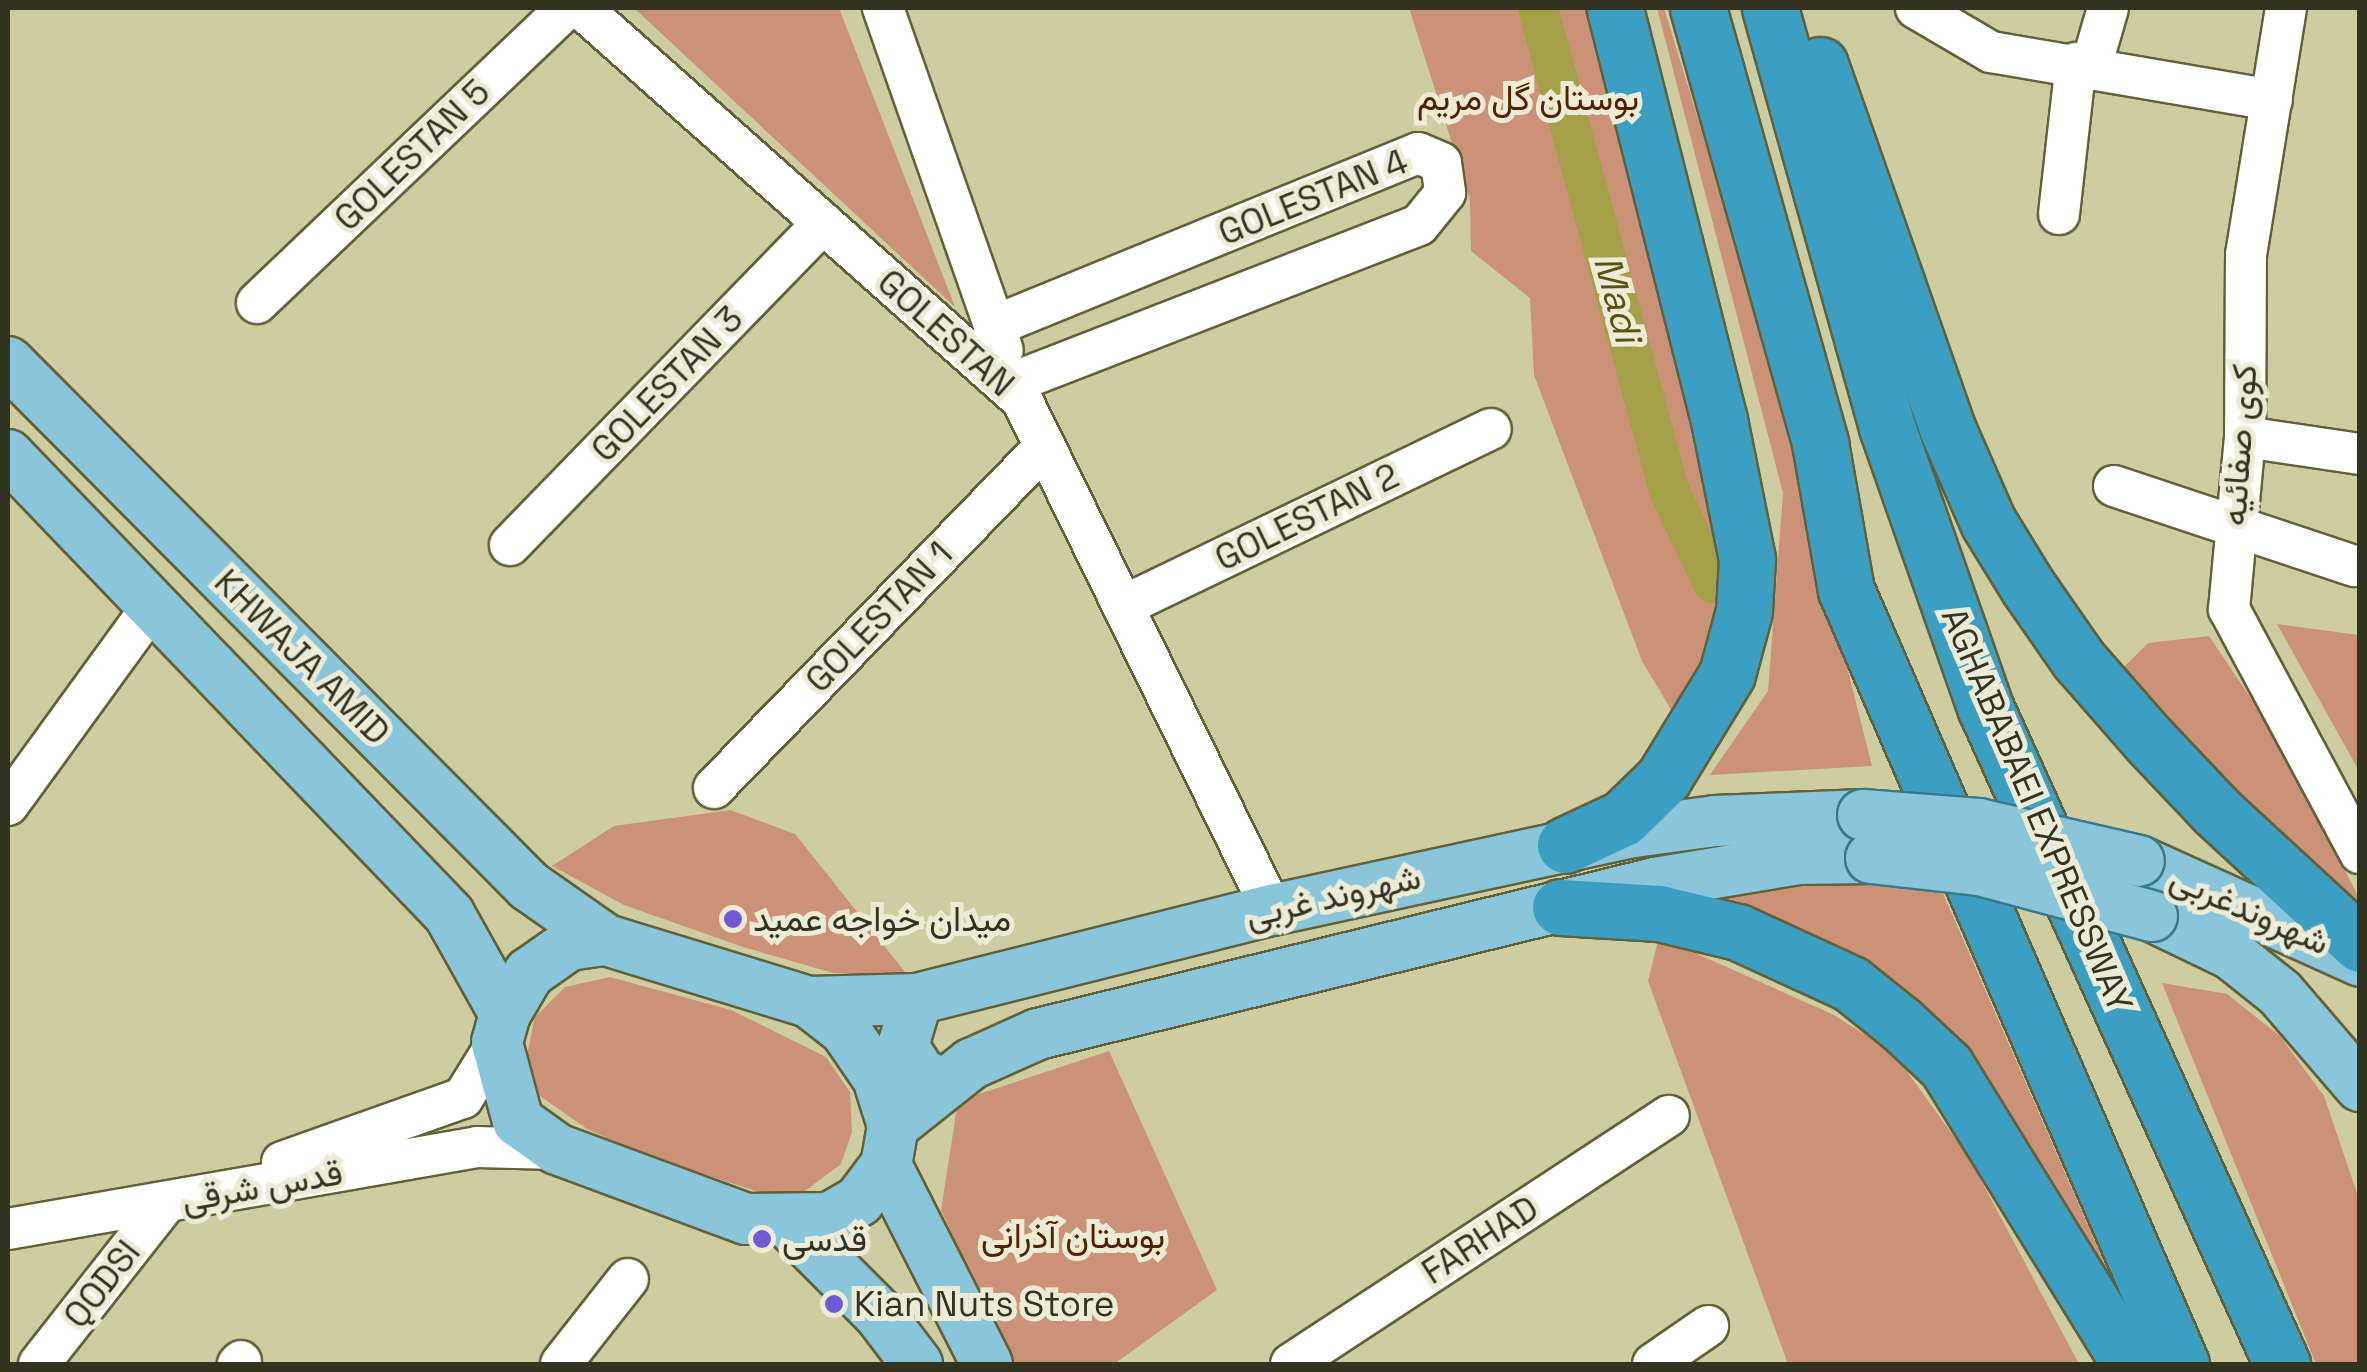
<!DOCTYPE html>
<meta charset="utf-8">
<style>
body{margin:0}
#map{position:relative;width:2367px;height:1372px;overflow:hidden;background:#cecda1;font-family:"Space Grotesk",Vazirmatn,sans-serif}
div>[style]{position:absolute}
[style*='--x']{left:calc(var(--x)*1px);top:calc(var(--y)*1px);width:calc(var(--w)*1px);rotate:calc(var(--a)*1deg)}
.green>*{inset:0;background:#cb9277}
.canal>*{height:40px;margin:-20px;padding:0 20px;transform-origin:20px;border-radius:20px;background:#a3a047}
.roads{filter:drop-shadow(2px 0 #616037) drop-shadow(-2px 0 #616037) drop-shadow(0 2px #616037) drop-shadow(0 -2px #616037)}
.minor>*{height:40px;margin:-20px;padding:0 20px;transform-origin:20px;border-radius:20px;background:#fff}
.major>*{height:50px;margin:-25px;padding:0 25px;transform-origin:25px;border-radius:25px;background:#89c5db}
.highway>*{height:55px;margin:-27.5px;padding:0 27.5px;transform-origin:27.5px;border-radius:27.5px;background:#3b9ec3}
.bridges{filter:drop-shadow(2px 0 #38798a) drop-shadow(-2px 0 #38798a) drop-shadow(0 2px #38798a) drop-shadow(0 -2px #38798a)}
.major-bridge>*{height:50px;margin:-25px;padding:0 25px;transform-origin:25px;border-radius:25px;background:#89c5db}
.dots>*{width:28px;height:28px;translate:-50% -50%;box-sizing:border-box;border:5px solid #ececd6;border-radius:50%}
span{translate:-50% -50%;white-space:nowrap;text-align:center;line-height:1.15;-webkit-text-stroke:10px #ececd6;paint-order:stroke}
.park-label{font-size:35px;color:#532102}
.street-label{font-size:35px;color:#333321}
.poi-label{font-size:35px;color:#333321}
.left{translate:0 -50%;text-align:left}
.water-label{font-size:38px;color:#575412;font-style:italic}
.frame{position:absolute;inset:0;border:10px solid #333321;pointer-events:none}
</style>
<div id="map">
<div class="green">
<i style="clip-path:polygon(634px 8px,839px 8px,955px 307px)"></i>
<i style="clip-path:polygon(1409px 8px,1593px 8px,1718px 508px,1721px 637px,1676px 718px,1642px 661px,1534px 375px,1530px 298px,1471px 251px,1470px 200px)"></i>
<i style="clip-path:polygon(1657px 8px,1664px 8px,1760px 322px,1872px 766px,1710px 775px,1768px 691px,1783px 493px)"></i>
<i style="clip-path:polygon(2277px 624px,2359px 635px,2359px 771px)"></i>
<i style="clip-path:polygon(2209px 636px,2273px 731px,2359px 898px,2359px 916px,2117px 674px,2148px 643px)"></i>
<i style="clip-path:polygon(730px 810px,795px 834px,909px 977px,833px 973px,743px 947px,624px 905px,552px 866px,614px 826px)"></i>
<i style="clip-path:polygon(1836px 868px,1938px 882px,2128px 1317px,1961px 1066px,1701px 899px)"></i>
<i style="clip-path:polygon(1659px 937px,1832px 1014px,1893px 1052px,1968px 1156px,2079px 1364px,1788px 1364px,1648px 981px)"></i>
<i style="clip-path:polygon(610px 977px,731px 1010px,826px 1057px,850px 1092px,852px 1132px,841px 1164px,797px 1197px,768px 1195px,648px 1156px,587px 1129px,540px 1096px,526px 1060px,535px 1017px,565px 987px)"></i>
<i style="clip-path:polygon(2162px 983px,2227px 994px,2280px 1036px,2324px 1096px,2359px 1199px,2359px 1364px,2316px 1364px)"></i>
<i style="clip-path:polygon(1109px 1051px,1217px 1290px,1114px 1364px,1011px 1364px,941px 1210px,958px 1101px)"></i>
</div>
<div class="canal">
<i style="--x:1538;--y:8;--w:497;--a:74.8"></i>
<i style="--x:1668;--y:488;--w:105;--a:64.7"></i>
</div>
<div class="roads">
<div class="minor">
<i style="--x:581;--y:8;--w:590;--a:41.63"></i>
<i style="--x:1022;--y:400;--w:568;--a:63.89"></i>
<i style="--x:883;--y:8;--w:362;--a:70.7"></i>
<i style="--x:1916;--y:8;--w:87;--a:30.4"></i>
<i style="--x:1991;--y:52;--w:285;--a:9.7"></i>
<i style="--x:2286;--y:8;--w:249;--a:99.2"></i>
<i style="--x:2246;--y:254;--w:183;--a:90.3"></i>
<i style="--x:2245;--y:437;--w:173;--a:95.3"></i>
<i style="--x:2229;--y:609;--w:277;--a:61.8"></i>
<i style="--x:2091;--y:67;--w:61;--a:-73.9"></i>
<i style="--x:2059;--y:214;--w:152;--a:-83.6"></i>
<i style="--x:257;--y:303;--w:428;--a:-43.6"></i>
<i style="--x:994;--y:326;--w:458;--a:-22.2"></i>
<i style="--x:1418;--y:153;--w:25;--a:23"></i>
<i style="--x:1441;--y:163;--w:30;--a:82"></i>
<i style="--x:1445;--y:193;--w:41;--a:129.1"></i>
<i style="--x:1419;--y:225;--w:433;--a:158.8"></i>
<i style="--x:2245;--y:437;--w:116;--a:8.4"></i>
<i style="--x:2114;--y:486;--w:254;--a:18.4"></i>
<i style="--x:510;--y:545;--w:449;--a:-45.8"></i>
<i style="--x:1123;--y:606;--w:408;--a:-25.7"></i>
<i style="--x:714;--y:788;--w:475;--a:-45.9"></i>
<i style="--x:8;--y:805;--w:248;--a:-54"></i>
<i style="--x:282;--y:1162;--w:192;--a:-19.5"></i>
<i style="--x:463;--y:1098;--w:65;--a:-58.3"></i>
<i style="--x:8;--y:1229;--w:476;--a:-9.9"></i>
<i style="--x:477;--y:1147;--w:80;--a:1.4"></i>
<i style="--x:39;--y:1364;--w:204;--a:-51.8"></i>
<i style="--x:238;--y:1364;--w:4;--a:-45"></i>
<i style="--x:561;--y:1364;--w:108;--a:-51.8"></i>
<i style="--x:1291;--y:1364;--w:452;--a:-33.3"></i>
<i style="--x:1653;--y:1364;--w:67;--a:-34.6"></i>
</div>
<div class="major">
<i style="--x:8;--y:362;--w:739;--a:45.16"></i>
<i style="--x:529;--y:886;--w:94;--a:35"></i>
<i style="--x:8;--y:455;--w:637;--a:46.15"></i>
<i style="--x:449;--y:914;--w:115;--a:60.8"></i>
<i style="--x:2139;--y:861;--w:243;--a:24.3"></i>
<i style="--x:2152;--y:916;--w:88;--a:25.7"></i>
<i style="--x:2231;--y:954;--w:63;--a:38.5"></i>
<i style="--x:2280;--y:993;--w:123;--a:49.3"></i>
<i style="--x:606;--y:940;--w:212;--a:17"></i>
<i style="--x:809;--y:1002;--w:46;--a:37.9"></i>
<i style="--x:845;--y:1030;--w:58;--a:55.5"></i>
<i style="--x:878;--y:1078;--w:50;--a:72.6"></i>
<i style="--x:893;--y:1126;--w:40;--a:100"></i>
<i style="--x:886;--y:1165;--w:45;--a:126.9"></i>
<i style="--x:859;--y:1201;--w:34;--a:150"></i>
<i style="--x:829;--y:1218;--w:83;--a:179.3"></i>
<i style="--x:746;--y:1219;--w:202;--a:-159.7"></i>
<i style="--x:557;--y:1149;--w:48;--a:-144.3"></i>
<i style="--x:518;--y:1121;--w:81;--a:-105.1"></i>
<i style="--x:497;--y:1043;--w:30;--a:-75"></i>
<i style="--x:505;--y:1014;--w:48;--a:-59.7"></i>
<i style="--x:529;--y:973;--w:49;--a:-35"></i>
<i style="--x:569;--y:945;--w:37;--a:-8"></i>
<i style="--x:917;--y:999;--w:49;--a:106.6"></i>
<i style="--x:903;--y:1046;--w:31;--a:58"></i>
<i style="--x:919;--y:1072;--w:26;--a:29"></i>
<i style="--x:809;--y:1002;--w:108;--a:-1.6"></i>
<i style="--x:917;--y:999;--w:366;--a:-14.1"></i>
<i style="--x:1272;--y:910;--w:370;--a:-12.2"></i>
<i style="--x:1634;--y:832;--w:82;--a:-7.7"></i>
<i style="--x:1715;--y:821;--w:148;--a:-2.3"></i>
<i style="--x:893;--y:1126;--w:100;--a:-38.5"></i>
<i style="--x:971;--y:1064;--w:73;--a:-24.1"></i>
<i style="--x:1038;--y:1034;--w:635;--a:-13.75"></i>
<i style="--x:1655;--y:883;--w:145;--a:-9.5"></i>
<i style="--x:1798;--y:859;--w:73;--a:-0.8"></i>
<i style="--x:886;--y:1165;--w:223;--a:63.1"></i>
<i style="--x:788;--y:1223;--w:129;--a:45"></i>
<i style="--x:879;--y:1314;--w:63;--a:52.8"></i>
</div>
<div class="highway">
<i style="--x:1698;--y:8;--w:452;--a:74.3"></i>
<i style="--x:1820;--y:443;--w:149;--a:80"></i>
<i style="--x:1846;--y:590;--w:843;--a:66.6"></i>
<i style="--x:1770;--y:8;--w:435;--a:74.4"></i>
<i style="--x:1887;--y:427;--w:299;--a:70.7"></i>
<i style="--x:1986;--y:709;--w:719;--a:65.68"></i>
<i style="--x:1820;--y:65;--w:385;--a:70.7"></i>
<i style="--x:1947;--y:428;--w:103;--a:66.4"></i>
<i style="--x:1988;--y:522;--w:76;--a:58.4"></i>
<i style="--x:2028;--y:587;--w:88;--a:55.2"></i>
<i style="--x:2078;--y:659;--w:106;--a:48.8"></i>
<i style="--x:2148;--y:739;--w:99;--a:46.6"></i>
<i style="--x:2216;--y:811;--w:196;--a:42.7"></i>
<i style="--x:1565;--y:845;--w:64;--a:-25"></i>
<i style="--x:1623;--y:818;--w:56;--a:-44.3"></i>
<i style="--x:1663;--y:779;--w:123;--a:-58.6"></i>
<i style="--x:1727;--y:674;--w:65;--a:-74.9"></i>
<i style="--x:1744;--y:611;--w:52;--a:-86.7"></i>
<i style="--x:1747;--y:559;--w:142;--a:-101.4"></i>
<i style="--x:1719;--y:420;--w:425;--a:-104.2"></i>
<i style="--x:1560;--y:907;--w:99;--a:3.5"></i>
<i style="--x:1659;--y:913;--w:81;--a:13.5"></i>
<i style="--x:1738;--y:932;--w:124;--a:24.7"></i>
<i style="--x:1851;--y:984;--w:64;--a:38.7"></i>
<i style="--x:1901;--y:1024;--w:62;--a:43"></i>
<i style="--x:1946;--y:1066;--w:350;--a:58.3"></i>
</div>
</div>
<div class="bridges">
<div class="major-bridge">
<i style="--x:1863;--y:815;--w:116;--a:4.4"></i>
<i style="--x:1979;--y:824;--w:164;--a:13"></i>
<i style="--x:1871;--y:858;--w:110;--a:6.3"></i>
<i style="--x:1980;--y:870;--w:178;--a:15"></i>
</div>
</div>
<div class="dots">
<i style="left:733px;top:919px;background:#6f5ad4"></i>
<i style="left:762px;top:1239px;background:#6f5ad4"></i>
<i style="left:834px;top:1304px;background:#6f5ad4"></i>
</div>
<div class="park-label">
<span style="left:1528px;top:98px">بوستان گل مریم</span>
<span style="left:1073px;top:1236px">بوستان آذرانی</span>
</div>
<div class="street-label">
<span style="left:412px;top:155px;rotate:-44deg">GOLESTAN 5</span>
<span style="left:1313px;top:197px;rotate:-22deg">GOLESTAN 4</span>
<span style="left:946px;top:333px;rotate:42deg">GOLESTAN</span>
<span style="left:667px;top:384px;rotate:-46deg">GOLESTAN 3</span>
<span style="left:2239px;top:445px;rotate:-86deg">کوی صفائیه</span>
<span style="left:1307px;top:517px;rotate:-26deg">GOLESTAN 2</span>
<span style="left:879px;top:617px;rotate:-46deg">GOLESTAN 1</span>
<span style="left:302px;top:657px;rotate:45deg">KHWAJA AMID</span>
<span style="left:2037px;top:810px;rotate:67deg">AGHABABAEI EXPRESSWAY</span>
<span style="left:1333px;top:896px;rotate:-13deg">شهروند غربی</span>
<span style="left:2250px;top:910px;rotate:24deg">شهروندغربی</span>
<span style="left:262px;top:1186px;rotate:-10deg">قدس شرقی</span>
<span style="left:1480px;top:1240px;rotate:-33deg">FARHAD</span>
<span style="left:102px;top:1284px;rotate:-52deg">QODSI</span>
</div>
<div class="poi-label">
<span class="left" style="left:753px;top:919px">میدان خواجه عمید</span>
<span class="left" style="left:782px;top:1239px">قدسی</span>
<span class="left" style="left:854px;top:1304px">Kian Nuts Store</span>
</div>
<div class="water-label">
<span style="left:1617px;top:299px;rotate:75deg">Madi</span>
</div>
<div class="frame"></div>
</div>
